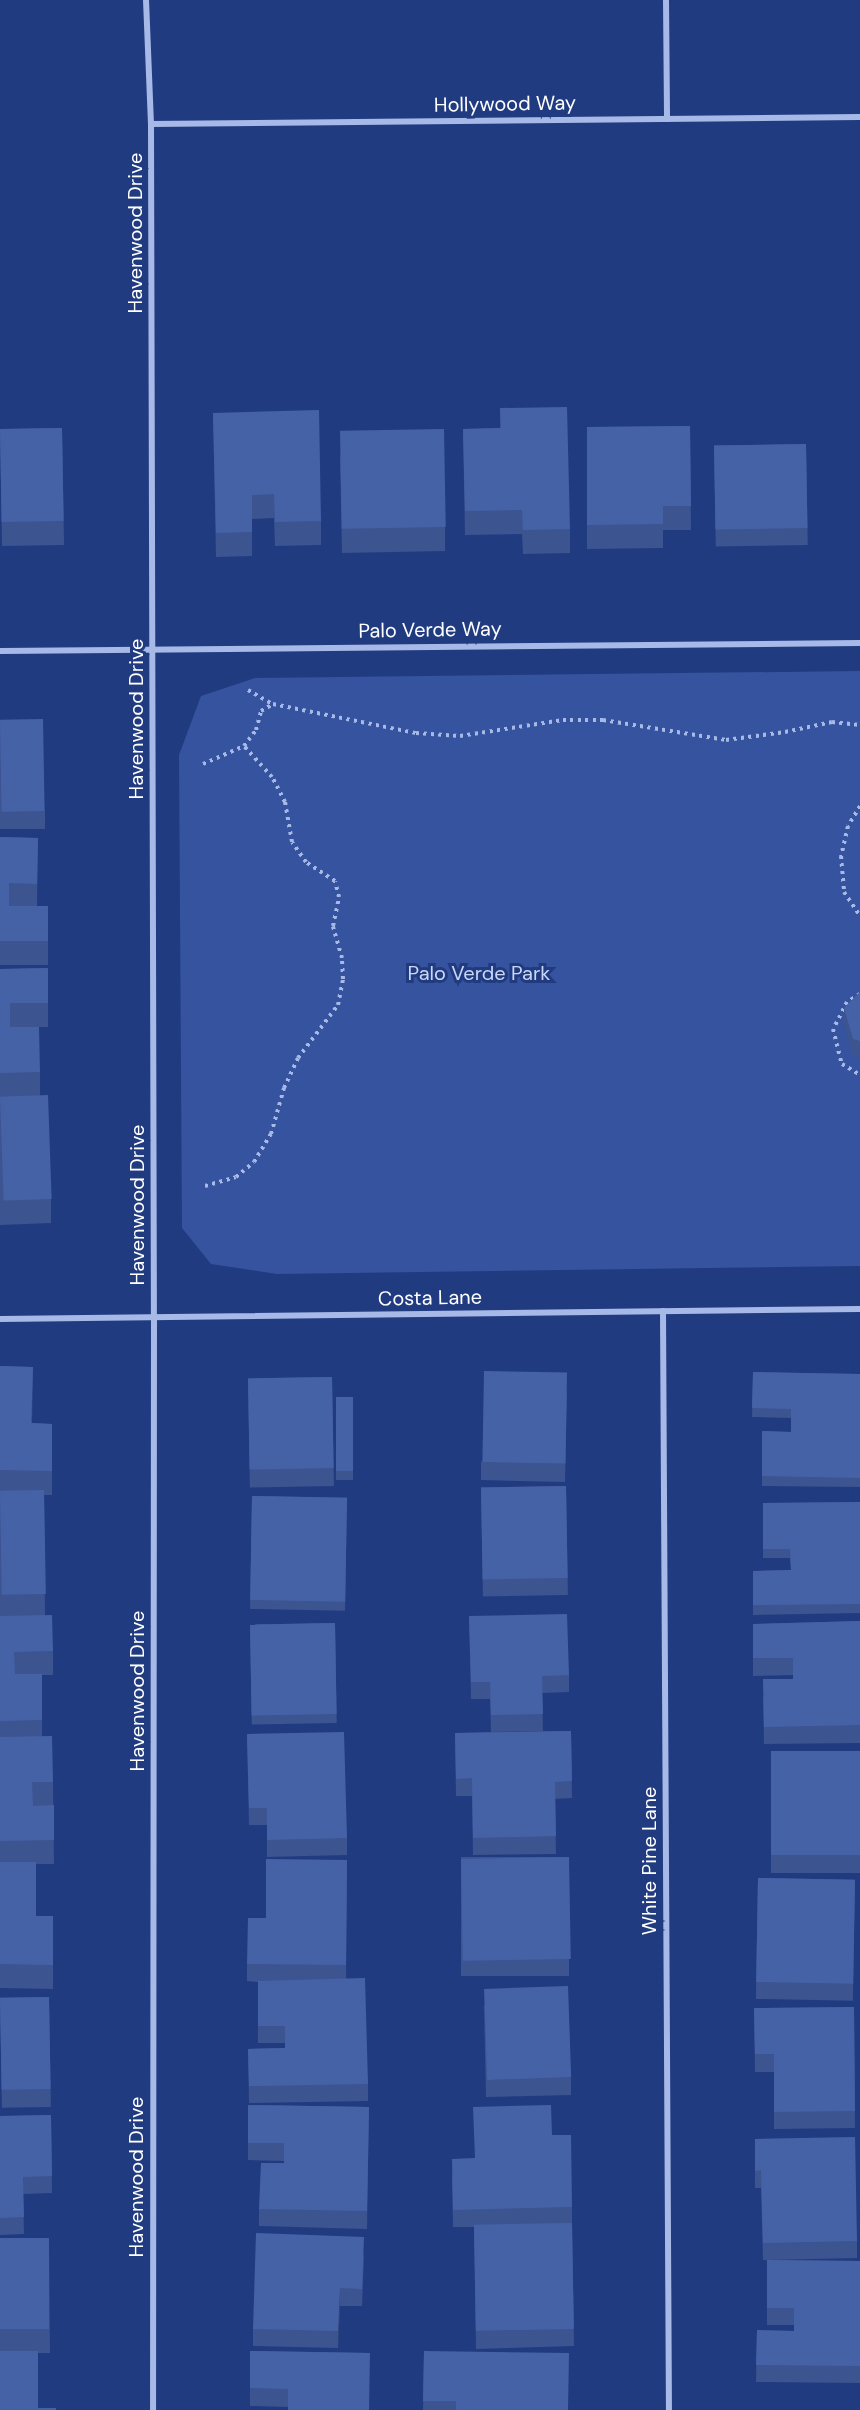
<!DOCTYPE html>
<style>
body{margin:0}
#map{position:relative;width:860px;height:2410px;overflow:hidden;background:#213b80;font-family:"DM Sans",sans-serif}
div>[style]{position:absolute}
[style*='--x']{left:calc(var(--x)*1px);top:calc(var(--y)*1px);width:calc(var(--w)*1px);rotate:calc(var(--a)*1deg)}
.green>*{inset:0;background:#35539e}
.path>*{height:4px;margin-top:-2px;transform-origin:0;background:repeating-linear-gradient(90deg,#a7bae7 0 3px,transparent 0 7.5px)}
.street>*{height:6px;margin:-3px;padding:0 3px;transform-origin:3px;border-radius:3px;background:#a7bae7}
.wall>*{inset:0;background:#3c5490;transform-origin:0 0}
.shaded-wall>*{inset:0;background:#314575}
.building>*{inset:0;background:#4662a7;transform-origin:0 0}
span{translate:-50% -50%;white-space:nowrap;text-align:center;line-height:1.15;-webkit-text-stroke:6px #213b80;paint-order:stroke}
.street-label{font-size:20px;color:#fff}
.park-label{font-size:20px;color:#cbd7f6}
</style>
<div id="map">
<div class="green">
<i style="clip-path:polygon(860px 671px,860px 1266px,277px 1274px,211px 1264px,182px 1228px,179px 755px,201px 696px,255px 678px)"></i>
</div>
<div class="path">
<i style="--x:248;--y:690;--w:28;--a:30"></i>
<i style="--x:203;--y:764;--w:45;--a:-23.7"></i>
<i style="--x:860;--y:806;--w:23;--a:121"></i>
<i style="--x:848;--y:826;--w:31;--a:103"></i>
<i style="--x:841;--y:856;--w:36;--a:85"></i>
<i style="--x:844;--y:892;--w:29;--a:56"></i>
<i style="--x:860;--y:994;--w:15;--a:148"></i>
<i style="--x:847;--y:1002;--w:30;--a:117"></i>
<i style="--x:833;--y:1029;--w:36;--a:76"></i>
<i style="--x:842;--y:1064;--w:21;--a:31"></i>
<i style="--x:205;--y:1186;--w:32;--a:-16"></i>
<i style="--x:236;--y:1177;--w:23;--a:-40"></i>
<i style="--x:254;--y:1162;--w:33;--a:-59"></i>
<i style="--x:271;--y:1134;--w:48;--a:-74.2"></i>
<i style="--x:284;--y:1088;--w:33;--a:-65"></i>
<i style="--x:298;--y:1058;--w:66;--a:-53"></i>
<i style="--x:338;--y:1005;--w:26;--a:-79"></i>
<i style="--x:343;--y:979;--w:21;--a:-93"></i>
<i style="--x:342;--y:958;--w:33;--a:-106"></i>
<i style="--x:333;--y:926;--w:30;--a:-78"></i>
<i style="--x:339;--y:897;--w:16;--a:-104"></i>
<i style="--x:335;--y:881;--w:35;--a:-147"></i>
<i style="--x:306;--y:862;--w:24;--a:-125"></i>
<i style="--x:292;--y:842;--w:41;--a:-99.9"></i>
<i style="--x:285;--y:802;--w:28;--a:-117"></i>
<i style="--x:272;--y:777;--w:42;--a:-132.1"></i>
<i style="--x:244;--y:746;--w:20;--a:-53"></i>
<i style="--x:256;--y:730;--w:20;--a:-75"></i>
<i style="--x:261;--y:711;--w:14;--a:-30"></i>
<i style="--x:273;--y:704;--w:146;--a:11.5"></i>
<i style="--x:416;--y:733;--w:44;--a:3.9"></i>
<i style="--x:460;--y:736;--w:104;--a:-8.8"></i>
<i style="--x:563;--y:720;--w:40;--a:0"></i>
<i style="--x:603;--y:720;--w:125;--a:9.2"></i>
<i style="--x:726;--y:740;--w:60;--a:-7.7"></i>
<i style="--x:785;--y:732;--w:48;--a:-12"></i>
<i style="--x:832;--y:722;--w:28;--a:6"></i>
</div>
<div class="street">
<i style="--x:146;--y:0;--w:124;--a:87.7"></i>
<i style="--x:151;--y:124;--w:1193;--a:89.86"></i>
<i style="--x:154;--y:1317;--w:1093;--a:90.05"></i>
<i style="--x:666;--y:0;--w:119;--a:89.5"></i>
<i style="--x:151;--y:124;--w:709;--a:-0.57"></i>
<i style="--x:0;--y:651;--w:860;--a:-0.53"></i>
<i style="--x:663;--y:1311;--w:1099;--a:89.69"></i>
<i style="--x:0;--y:1319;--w:860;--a:-0.67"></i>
</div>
<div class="wall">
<i style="clip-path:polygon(500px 408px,570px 529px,570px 553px,523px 554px,522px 534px,465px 535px,463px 429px,500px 428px)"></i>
<i style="clip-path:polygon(213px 413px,321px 521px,321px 545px,275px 546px,274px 518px,252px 519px,252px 556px,216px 557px)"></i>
<i style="clip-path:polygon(690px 426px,691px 530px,663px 530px,663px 548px,587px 549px,587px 427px)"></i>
<i style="left:62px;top:428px;width:117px;height:62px;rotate:89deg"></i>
<i style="left:806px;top:444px;width:101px;height:92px;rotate:89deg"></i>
<i style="clip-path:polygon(340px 455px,445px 527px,445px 551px,342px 553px)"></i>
<i style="clip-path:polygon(0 720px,45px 811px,45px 829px,0 829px)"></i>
<i style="clip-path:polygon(0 837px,38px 838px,37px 906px,48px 906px,48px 965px,0 965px)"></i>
<i style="clip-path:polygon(48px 968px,48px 1027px,26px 1027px,40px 1072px,40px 1095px,51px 1199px,51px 1223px,0 1225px,0 969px)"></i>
<i style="clip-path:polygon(860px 992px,860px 1058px,853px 1056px,844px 1025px,844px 1008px)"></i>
<i style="clip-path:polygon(0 1366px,33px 1367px,32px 1423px,52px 1424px,52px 1495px,44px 1495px,45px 1615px,53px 1651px,53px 1675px,42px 1675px,42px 1736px,53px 1782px,54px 1864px,36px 1864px,36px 1916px,53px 1916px,53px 1989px,0 1988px)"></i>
<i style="clip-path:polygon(753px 1372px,860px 1374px,860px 1487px,762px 1486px,762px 1431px,791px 1432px,791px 1418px,752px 1417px)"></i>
<i style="left:332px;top:1377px;width:109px;height:84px;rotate:89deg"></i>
<i style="clip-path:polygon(567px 1391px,565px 1482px,481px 1480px,481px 1462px)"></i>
<i style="left:336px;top:1397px;width:17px;height:83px"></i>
<i style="left:566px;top:1486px;width:109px;height:85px;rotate:89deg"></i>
<i style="left:252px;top:1496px;width:95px;height:113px;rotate:1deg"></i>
<i style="clip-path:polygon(860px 1502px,860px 1613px,753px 1615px,753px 1571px,791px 1570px,790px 1558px,763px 1558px,763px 1503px)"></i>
<i style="clip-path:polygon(469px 1616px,569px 1675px,569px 1692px,542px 1693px,543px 1731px,491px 1732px,490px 1699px,471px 1699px)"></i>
<i style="clip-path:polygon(860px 1621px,860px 1743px,764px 1744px,763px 1697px,793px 1679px,793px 1675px,753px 1676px,753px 1624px)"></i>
<i style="left:335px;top:1623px;width:100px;height:85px;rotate:89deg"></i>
<i style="clip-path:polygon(571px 1731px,572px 1798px,555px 1799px,556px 1854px,473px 1855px,472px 1796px,456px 1796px,455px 1733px)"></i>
<i style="clip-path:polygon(247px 1734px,347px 1838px,347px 1855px,267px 1857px,267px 1825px,249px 1825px)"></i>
<i style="left:771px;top:1751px;width:89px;height:122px"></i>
<i style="left:569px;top:1857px;width:119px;height:108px;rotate:90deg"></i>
<i style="clip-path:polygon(347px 1860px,346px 1979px,368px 2084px,368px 2101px,249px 2103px,248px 2049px,285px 2048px,285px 2043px,258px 2043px,258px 1982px,247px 1981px,247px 1964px,266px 1918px)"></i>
<i style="left:758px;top:1878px;width:97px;height:121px;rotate:1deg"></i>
<i style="left:49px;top:1997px;width:110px;height:49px;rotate:89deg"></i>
<i style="clip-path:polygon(484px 2005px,571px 2077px,571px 2095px,486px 2097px)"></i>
<i style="clip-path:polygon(854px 2007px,855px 2128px,774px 2129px,774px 2072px,755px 2072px,754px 2008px)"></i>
<i style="clip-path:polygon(248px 2105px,369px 2107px,367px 2229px,259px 2226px,259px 2209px,284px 2163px,284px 2161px,248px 2160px)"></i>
<i style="clip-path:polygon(51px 2115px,52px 2193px,23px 2194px,24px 2234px,0 2235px,0 2116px)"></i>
<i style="clip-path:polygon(552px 2135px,572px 2207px,572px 2224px,574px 2346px,476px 2349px,474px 2227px,453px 2227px,452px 2176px,474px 2158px)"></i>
<i style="clip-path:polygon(755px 2139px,857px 2241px,857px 2258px,768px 2260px,860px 2261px,860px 2383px,756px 2382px,757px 2330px,794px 2331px,794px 2325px,767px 2325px,767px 2260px,763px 2260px,761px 2188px,755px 2188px)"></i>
<i style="clip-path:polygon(0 2238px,49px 2238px,50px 2353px,38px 2353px,38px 2408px,0 2410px)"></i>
<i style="clip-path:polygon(364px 2255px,362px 2306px,340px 2306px,338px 2348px,253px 2346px,253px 2329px)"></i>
<i style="clip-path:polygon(250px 2351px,370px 2353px,288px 2407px,250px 2406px)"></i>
<i style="clip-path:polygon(424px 2351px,569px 2410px,423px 2410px)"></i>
</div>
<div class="shaded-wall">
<i style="clip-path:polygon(340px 2288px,340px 2306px,338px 2348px,338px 2331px)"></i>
</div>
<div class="building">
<i style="clip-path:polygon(567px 407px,570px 529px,523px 530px,522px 510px,465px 511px,463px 429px,501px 428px,500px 408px)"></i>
<i style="clip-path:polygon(319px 410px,321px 521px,275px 522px,274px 494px,252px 495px,252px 532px,216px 533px,213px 413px)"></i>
<i style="clip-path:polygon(690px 426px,691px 506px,663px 506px,663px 524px,587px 525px,587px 427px)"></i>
<i style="left:62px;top:428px;width:93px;height:62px;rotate:89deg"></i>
<i style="left:444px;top:429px;width:98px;height:104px;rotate:89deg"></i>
<i style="left:806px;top:444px;width:84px;height:92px;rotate:89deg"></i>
<i style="left:43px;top:719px;width:92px;height:43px;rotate:89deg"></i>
<i style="clip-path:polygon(0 837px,38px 838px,37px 884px,9px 883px,9px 906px,48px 906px,48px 941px,0 941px)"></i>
<i style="clip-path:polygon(48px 968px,48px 1003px,10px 1003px,10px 1027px,39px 1027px,40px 1072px,0 1073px,0 969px)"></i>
<i style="clip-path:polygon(860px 992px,860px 1041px,853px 1039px,844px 1008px)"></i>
<i style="left:48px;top:1095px;width:104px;height:48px;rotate:88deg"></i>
<i style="clip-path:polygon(0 1366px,33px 1367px,31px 1423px,52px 1424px,52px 1471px,0 1470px)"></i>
<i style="left:484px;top:1371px;width:83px;height:91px;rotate:1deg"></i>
<i style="clip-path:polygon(753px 1372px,860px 1374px,860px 1478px,762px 1476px,762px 1431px,791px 1432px,791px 1409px,752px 1408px)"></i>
<i style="left:332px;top:1377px;width:91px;height:84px;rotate:89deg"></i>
<i style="left:336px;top:1397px;width:17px;height:74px"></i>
<i style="left:566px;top:1486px;width:92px;height:85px;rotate:89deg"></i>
<i style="left:44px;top:1490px;width:104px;height:44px;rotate:89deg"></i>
<i style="left:252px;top:1496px;width:95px;height:104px;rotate:1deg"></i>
<i style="clip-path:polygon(860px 1502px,860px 1604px,753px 1605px,753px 1571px,791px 1570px,790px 1549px,763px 1549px,763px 1503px)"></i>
<i style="clip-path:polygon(567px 1614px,569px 1675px,542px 1676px,543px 1714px,491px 1715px,490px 1682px,471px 1682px,469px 1616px)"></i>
<i style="clip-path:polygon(52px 1615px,53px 1651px,14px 1652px,15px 1674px,42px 1674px,42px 1720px,0 1721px,0 1616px)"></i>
<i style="clip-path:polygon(860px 1621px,860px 1725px,764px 1727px,763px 1679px,793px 1679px,793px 1658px,753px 1658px,753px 1624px)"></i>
<i style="left:335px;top:1623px;width:91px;height:85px;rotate:89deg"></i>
<i style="clip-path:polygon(571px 1731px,572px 1781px,555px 1782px,556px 1836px,473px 1838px,472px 1778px,456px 1779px,455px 1733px)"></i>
<i style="clip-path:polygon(344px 1732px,347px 1838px,267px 1840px,267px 1808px,249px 1808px,247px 1734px)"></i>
<i style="clip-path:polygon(52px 1736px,53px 1782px,32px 1782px,33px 1806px,54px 1805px,54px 1840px,0 1841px,0 1737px)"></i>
<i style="left:771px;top:1751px;width:89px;height:104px"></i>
<i style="left:569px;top:1857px;width:102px;height:108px;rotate:89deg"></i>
<i style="clip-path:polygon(266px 1859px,347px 1860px,346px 1965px,247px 1964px,248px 1918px,266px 1918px)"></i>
<i style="clip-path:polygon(0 1862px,36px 1862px,36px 1916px,53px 1916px,53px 1965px,0 1964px)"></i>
<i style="left:758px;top:1878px;width:97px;height:104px;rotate:1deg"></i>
<i style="clip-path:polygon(365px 1978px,368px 2084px,249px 2086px,248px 2049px,285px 2048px,285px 2026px,258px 2026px,258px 1981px)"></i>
<i style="left:568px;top:1986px;width:91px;height:84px;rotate:88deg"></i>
<i style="left:49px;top:1997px;width:92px;height:49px;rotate:89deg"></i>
<i style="clip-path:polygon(854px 2007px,855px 2111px,774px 2112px,774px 2054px,755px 2054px,754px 2008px)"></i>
<i style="clip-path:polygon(248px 2105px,369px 2107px,367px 2211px,259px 2209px,261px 2163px,284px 2163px,284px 2143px,248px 2143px)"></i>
<i style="clip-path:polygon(551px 2105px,552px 2135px,571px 2135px,572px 2207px,453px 2210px,452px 2159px,475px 2158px,473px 2107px)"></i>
<i style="clip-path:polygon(51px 2115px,52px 2176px,23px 2177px,24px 2217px,0 2218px,0 2116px)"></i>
<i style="clip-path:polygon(855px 2137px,857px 2241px,763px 2243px,761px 2170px,755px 2171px,755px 2139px)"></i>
<i style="left:572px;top:2223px;width:106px;height:98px;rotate:89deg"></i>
<i style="clip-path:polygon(256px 2233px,364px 2237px,362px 2289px,340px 2288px,338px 2331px,253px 2329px)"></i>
<i style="left:0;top:2238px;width:49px;height:91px"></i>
<i style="clip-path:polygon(767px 2260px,860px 2261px,860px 2366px,756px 2365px,757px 2330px,794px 2331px,794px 2308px,767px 2308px)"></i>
<i style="clip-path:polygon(0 2351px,38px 2351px,38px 2408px,56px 2408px,56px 2410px,0 2410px)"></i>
<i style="clip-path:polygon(250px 2351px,370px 2353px,369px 2410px,288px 2410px,288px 2389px,250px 2388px)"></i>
<i style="clip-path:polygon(424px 2351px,569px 2353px,568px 2410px,456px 2410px,456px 2401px,423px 2401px)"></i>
</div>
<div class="street-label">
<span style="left:505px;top:104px;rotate:-1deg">Hollywood Way</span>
<span style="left:135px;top:233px;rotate:-90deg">Havenwood Drive</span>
<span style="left:430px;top:630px;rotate:-1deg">Palo Verde Way</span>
<span style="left:136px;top:719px;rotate:-90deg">Havenwood Drive</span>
<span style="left:137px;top:1205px;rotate:-90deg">Havenwood Drive</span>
<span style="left:430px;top:1298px;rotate:-1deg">Costa Lane</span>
<span style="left:137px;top:1691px;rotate:-90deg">Havenwood Drive</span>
<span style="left:649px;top:1861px;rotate:-90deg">White Pine Lane</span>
<span style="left:136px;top:2177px;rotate:-90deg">Havenwood Drive</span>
</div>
<div class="park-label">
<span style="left:479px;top:973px">Palo Verde Park</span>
</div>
</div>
